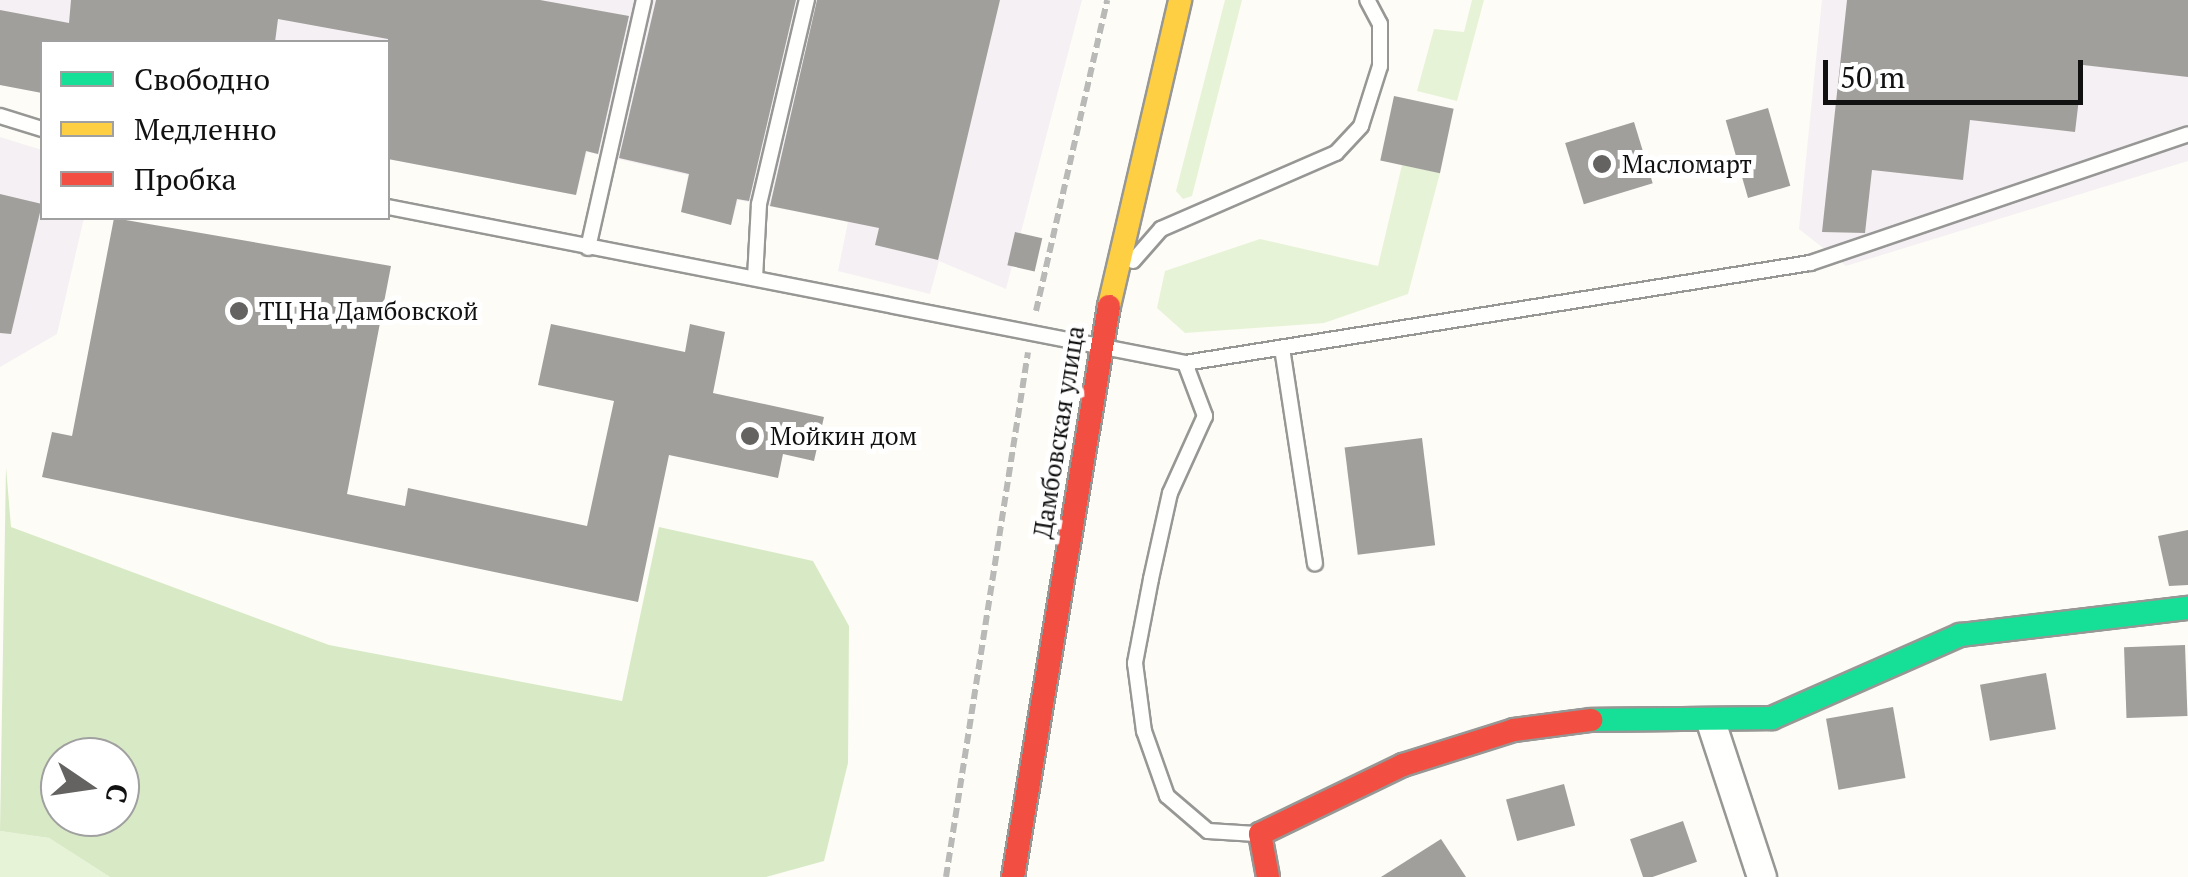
<!DOCTYPE html>
<meta charset="utf-8">
<style>
body{margin:0}
#map{position:relative;width:2188px;height:877px;overflow:hidden;background:#fdfcf7;font-family:"PT Serif",serif}
div>[style]{position:absolute}
[style*='--x']{left:calc(var(--x)*1px);top:calc(var(--y)*1px);width:calc(var(--w)*1px);rotate:calc(var(--a)*1deg)}
.industrial>*{inset:0;background:#f5f0f3}
.green>*{inset:0;background:#e7f3d7}
.forest>*{inset:0;background:#d8eac5}
.building>*{inset:0;background:#a19f9c;transform-origin:0 0}
.path>*{height:6px;margin-top:-3px;transform-origin:0;background:repeating-linear-gradient(90deg,#b9b9b8 0 10px,transparent 0 15px)}
.roads{filter:drop-shadow(2px 0 #979795) drop-shadow(-2px 0 #979795) drop-shadow(0 2px #979795) drop-shadow(0 -2px #979795)}
.lane>*{height:14px;margin:-7px;padding:0 7px;transform-origin:7px;border-radius:7px;background:#fffffe}
.street>*{height:28px;margin:-14px;padding:0 14px;transform-origin:14px;border-radius:14px;background:#fffffe}
.fast>*{height:22px;margin:-11px;padding:0 11px;transform-origin:11px;border-radius:11px;background:#16e098}
.slow>*{height:22px;margin:-11px;padding:0 11px;transform-origin:11px;border-radius:11px;background:#ffcf43}
.jam>*{height:22px;margin:-11px;padding:0 11px;transform-origin:11px;border-radius:11px;background:#f24e42}
.dots>*{width:28px;height:28px;translate:-50% -50%;box-sizing:border-box;border:5px solid #fff;border-radius:50%}
span{translate:-50% -50%;white-space:nowrap;text-align:center;line-height:1.15;-webkit-text-stroke:10px #fff;paint-order:stroke}
.poi-label{font-size:25px;color:#111}
.left{translate:0 -50%;text-align:left}
.street-label{font-size:25px;color:#111}
.legend{position:absolute;left:40px;top:40px;width:350px;height:180px;box-sizing:border-box;background:#fff;border:2px solid #a0a0a0;margin:0;padding:12px 18px;list-style:none;font-size:30px;color:#111}
.legend li{display:flex;align-items:center;gap:20px;height:50px}
.legend b{width:50px;border:2px solid #a0a0a0}
.north{position:absolute;left:40px;top:737px;width:100px;height:100px;box-sizing:border-box;background:#fff;border:2px solid #a0a0a0;border-radius:50%;rotate:103deg;font-size:28px;font-weight:700;line-height:40px;text-align:center;color:#111}
.north::after{content:'';display:block;margin:auto;width:35px;height:45px;background:#646362;clip-path:polygon(50% 0,100% 100%,50% 72%,0 100%)}
.scale{position:absolute;left:1823px;top:60px;width:260px;height:45px;box-sizing:border-box;border:5px solid #111;border-top:0;padding-left:12px;font-size:30px;line-height:35px;white-space:nowrap;color:#111;-webkit-text-stroke:8px #fff;paint-order:stroke}
</style>
<div id="map">
<div class="industrial">
<i style="clip-path:polygon(0 0,1082px 0,1006px 289px,939px 261px,930px 294px,838px 271px,848px 222px,738px 200px,731px 225px,681px 212px,688px 175px,587px 152px,576px 195px,388px 159px,388px 42px,42px 42px,42px 93px,0 85px)"></i>
<i style="clip-path:polygon(1822px 0,2188px 0,2188px 161px,1846px 266px,1799px 229px)"></i>
<i style="clip-path:polygon(0 137px,42px 150px,42px 218px,84px 218px,57px 334px,0 367px)"></i>
</div>
<div class="green">
<i style="clip-path:polygon(1225px 0,1242px 0,1192px 196px,1183px 199px,1176px 191px)"></i>
<i style="clip-path:polygon(1472px 0,1484px 0,1457px 101px,1417px 91px,1434px 29px,1464px 32px)"></i>
<i style="clip-path:polygon(1402px 165px,1440px 173px,1408px 294px,1324px 323px,1185px 333px,1157px 308px,1165px 271px,1260px 239px,1378px 266px)"></i>
<i style="clip-path:polygon(0 831px,49px 838px,110px 877px,0 877px)"></i>
</div>
<div class="forest">
<i style="clip-path:polygon(evenodd,6px 467px,11px 527px,329px 645px,622px 701px,659px 527px,813px 561px,849px 626px,848px 763px,824px 861px,766px 877px,110px 877px,49px 838px,0 831px,6px 467px,60px 757px,120px 757px,120px 817px,60px 817px,60px 757px)"></i>
</div>
<div class="building">
<i style="clip-path:polygon(71px 0,540px 0,629px 16px,598px 154px,586px 151px,576px 195px,388px 159px,388px 39px,278px 19px,275px 42px,42px 42px,42px 93px,0 85px,0 10px,69px 23px)"></i>
<i style="clip-path:polygon(656px 0,796px 0,749px 201px,737px 199px,731px 225px,681px 212px,689px 174px,619px 158px)"></i>
<i style="clip-path:polygon(817px 0,1000px 0,938px 260px,875px 245px,879px 228px,770px 206px)"></i>
<i style="clip-path:polygon(1847px 0,2188px 0,2188px 77px,2083px 65px,2075px 132px,1970px 120px,1963px 180px,1872px 170px,1865px 233px,1822px 232px)"></i>
<i style="left:1394px;top:96px;width:61px;height:66px;rotate:12deg"></i>
<i style="left:1768px;top:108px;width:81px;height:44px;rotate:74deg"></i>
<i style="left:1634px;top:122px;width:64px;height:72px;rotate:73deg"></i>
<i style="clip-path:polygon(0 194px,42px 204px,11px 334px,0 333px)"></i>
<i style="clip-path:polygon(114px 218px,391px 266px,347px 494px,405px 506px,408px 488px,587px 526px,614px 401px,538px 385px,551px 324px,685px 352px,690px 324px,725px 332px,713px 393px,824px 417px,814px 461px,783px 454px,778px 478px,669px 455px,638px 602px,42px 477px,52px 432px,72px 436px)"></i>
<i style="left:1015px;top:232px;width:28px;height:34px;rotate:13deg"></i>
<i style="left:1422px;top:438px;width:108px;height:78px;rotate:83deg"></i>
<i style="clip-path:polygon(2188px 530px,2188px 585px,2169px 586px,2158px 536px)"></i>
<i style="left:2185px;top:645px;width:71px;height:61px;rotate:88deg"></i>
<i style="left:2046px;top:673px;width:57px;height:67px;rotate:80deg"></i>
<i style="left:1893px;top:707px;width:72px;height:68px;rotate:80deg"></i>
<i style="left:1564px;top:784px;width:43px;height:60px;rotate:75deg"></i>
<i style="left:1683px;top:821px;width:43px;height:56px;rotate:71deg"></i>
<i style="clip-path:polygon(1441px 839px,1466px 877px,1381px 877px)"></i>
</div>
<div class="path">
<i style="--x:1036;--y:311;--w:319;--a:-77.1"></i>
<i style="--x:946;--y:877;--w:531;--a:-81.12"></i>
</div>
<div class="roads">
<div class="lane">
<i style="--x:0;--y:116;--w:44;--a:17.2"></i>
<i style="--x:388;--y:207;--w:812;--a:11.07"></i>
<i style="--x:1185;--y:363;--w:633;--a:-9.09"></i>
<i style="--x:1810;--y:263;--w:399;--a:-18.8"></i>
<i style="--x:588;--y:248;--w:254;--a:-77.3"></i>
<i style="--x:1133;--y:261;--w:43;--a:-48.8"></i>
<i style="--x:1161;--y:229;--w:191;--a:-23.5"></i>
<i style="--x:1336;--y:153;--w:37;--a:-47"></i>
<i style="--x:1361;--y:126;--w:63;--a:-72.4"></i>
<i style="--x:1380;--y:66;--w:42;--a:-90"></i>
<i style="--x:1380;--y:24;--w:27;--a:-118"></i>
<i style="--x:755;--y:278;--w:74;--a:-86.9"></i>
<i style="--x:759;--y:204;--w:210;--a:-76.8"></i>
<i style="--x:1282;--y:348;--w:218;--a:81.3"></i>
<i style="--x:1185;--y:363;--w:57;--a:69.3"></i>
<i style="--x:1205;--y:416;--w:85;--a:114.4"></i>
<i style="--x:1170;--y:493;--w:88;--a:102.5"></i>
<i style="--x:1151;--y:579;--w:86;--a:100.8"></i>
<i style="--x:1135;--y:663;--w:69;--a:82.5"></i>
<i style="--x:1144;--y:731;--w:69;--a:70.5"></i>
<i style="--x:1167;--y:796;--w:54;--a:40.5"></i>
<i style="--x:1208;--y:831;--w:48;--a:3.6"></i>
</div>
<div class="street">
<i style="--x:1712;--y:725;--w:160;--a:71.8"></i>
</div>
<div class="fast">
<i style="--x:1591;--y:720;--w:181;--a:-0.6"></i>
<i style="--x:1772;--y:718;--w:206;--a:-23.8"></i>
<i style="--x:1960;--y:635;--w:230;--a:-6.8"></i>
</div>
<div class="slow">
<i style="--x:1109;--y:306;--w:314;--a:-76.9"></i>
</div>
<div class="jam">
<i style="--x:1013;--y:877;--w:579;--a:-80.46"></i>
<i style="--x:1268;--y:877;--w:44;--a:-100.5"></i>
<i style="--x:1260;--y:834;--w:159;--a:-25.8"></i>
<i style="--x:1403;--y:765;--w:116;--a:-17.5"></i>
<i style="--x:1514;--y:730;--w:78;--a:-7.4"></i>
</div>
</div>
<div class="dots">
<i style="left:1602px;top:164px;background:#646362"></i>
<i style="left:239px;top:311px;background:#646362"></i>
<i style="left:750px;top:436px;background:#646362"></i>
</div>
<div class="poi-label">
<span class="left" style="left:1622px;top:164px">Масломарт</span>
<span class="left" style="left:259px;top:311px">ТЦ На Дамбовской</span>
<span class="left" style="left:770px;top:436px">Мойкин дом</span>
</div>
<div class="street-label">
<span style="left:1059px;top:432px;rotate:-81deg">Дамбовская улица</span>
</div>
<ul class="legend">
<li><b style="height:12px;background:#16e098"></b>Свободно</li>
<li><b style="height:12px;background:#ffcf43"></b>Медленно</li>
<li><b style="height:12px;background:#f24e42"></b>Пробка</li>
</ul>
<div class="north">С</div>
<div class="scale">50 m</div>
</div>
